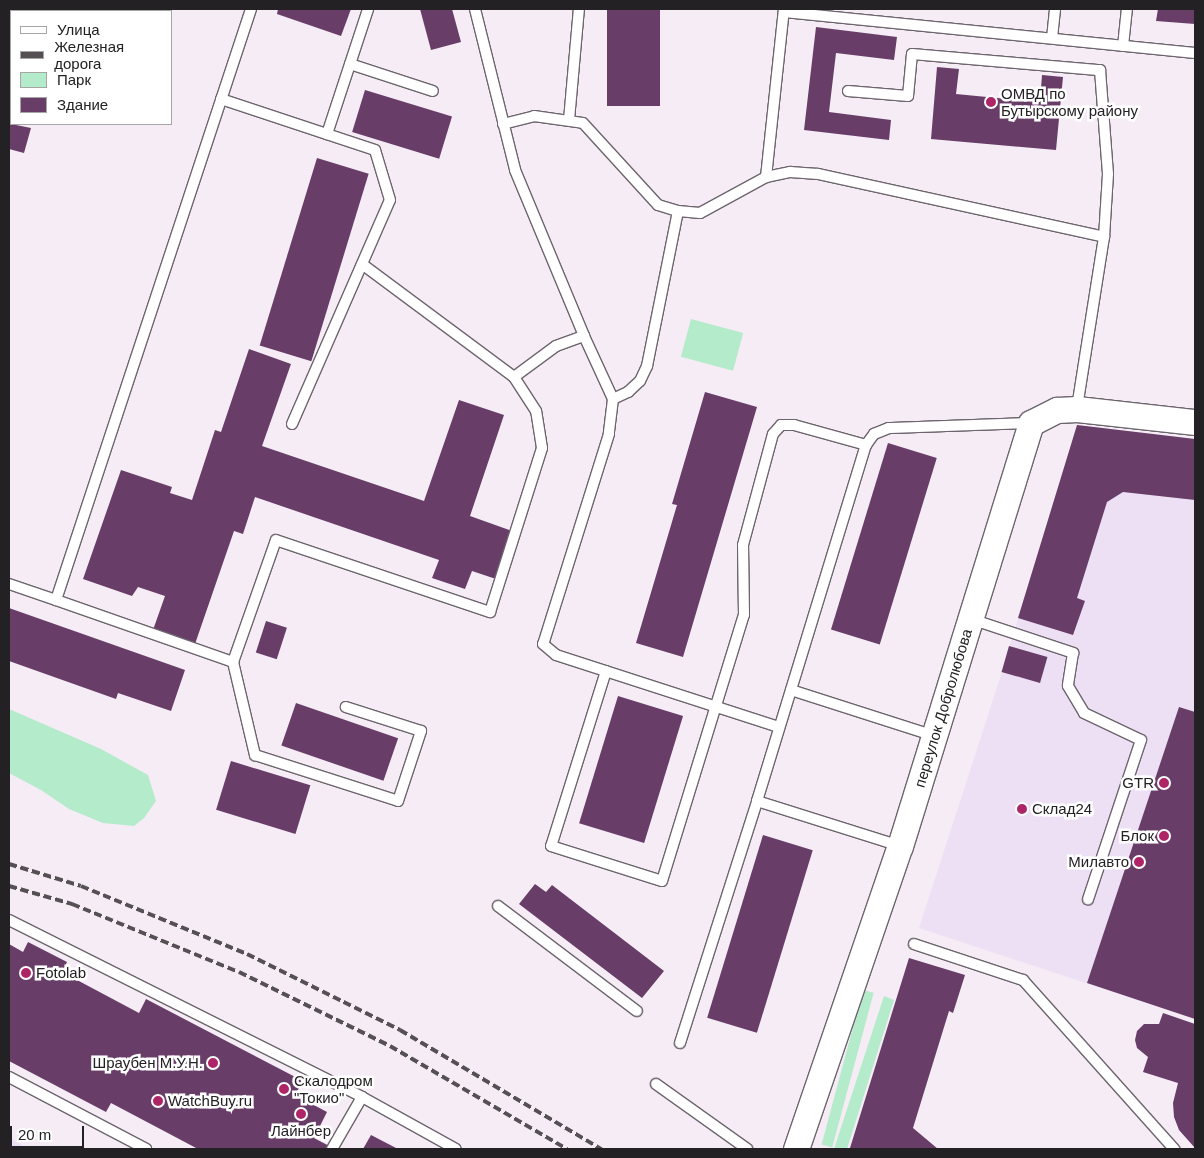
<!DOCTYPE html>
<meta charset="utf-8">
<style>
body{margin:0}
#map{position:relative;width:1204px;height:1158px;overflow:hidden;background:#f5ecf5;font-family:Arial,sans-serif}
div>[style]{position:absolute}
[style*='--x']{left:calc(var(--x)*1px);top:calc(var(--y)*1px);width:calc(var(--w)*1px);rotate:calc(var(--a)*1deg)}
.industrial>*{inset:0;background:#ede0f4}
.green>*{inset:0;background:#b4ebca;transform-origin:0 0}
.building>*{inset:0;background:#683d68;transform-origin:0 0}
.roads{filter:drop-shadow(1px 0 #6d656d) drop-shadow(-1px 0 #6d656d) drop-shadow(0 1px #6d656d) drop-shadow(0 -1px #6d656d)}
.service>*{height:10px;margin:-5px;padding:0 5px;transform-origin:5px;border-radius:5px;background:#fff}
.tertiary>*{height:25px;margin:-12.5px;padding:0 12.5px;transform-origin:12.5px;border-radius:12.5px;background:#fff}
.rail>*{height:4px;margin-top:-2px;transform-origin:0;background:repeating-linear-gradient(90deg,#545054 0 8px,transparent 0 12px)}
.dots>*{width:14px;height:14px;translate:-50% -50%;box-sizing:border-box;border:2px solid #fff;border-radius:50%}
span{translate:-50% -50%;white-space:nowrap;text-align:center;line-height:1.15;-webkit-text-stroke:5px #fff;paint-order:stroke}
.poi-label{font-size:15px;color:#242124}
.left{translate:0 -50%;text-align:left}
.right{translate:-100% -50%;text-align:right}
.street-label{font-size:15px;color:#242124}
.frame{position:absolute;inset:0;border:10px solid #242124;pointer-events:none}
.legend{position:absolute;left:10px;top:10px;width:162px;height:115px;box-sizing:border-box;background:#fff;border:1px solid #a7a6a7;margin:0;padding:6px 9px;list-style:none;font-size:15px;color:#242124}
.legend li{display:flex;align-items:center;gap:10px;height:25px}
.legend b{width:25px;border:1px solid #a7a6a7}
.scale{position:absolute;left:10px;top:1126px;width:74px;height:22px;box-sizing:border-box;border:2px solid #242124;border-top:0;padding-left:6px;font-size:15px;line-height:18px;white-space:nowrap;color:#242124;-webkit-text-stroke:4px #fff;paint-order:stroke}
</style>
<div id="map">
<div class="industrial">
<i style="clip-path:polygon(1077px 425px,1195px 439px,1195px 1019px,919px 928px,1002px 672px)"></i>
<i style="clip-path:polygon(9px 1138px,29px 1149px,9px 1149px)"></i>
</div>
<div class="green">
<i style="left:691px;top:319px;width:54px;height:39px;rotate:15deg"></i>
<i style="clip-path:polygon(9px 709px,101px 749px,148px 775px,156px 801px,144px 818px,134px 826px,103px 823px,69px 809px,41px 790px,9px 773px)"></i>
<i style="left:863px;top:990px;width:11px;height:160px;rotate:15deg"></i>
<i style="clip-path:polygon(884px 996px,894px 1000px,847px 1149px,834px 1149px)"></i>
</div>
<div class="building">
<i style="clip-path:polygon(278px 9px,351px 9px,341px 36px,277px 14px)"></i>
<i style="clip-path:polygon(420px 9px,452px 9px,461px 42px,431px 50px)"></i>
<i style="left:607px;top:9px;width:53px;height:97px"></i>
<i style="clip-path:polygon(1158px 9px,1195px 9px,1195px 24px,1156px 21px)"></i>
<i style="clip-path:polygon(816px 27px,897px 37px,894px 60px,836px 53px,829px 112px,891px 120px,889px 140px,804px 130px)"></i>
<i style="clip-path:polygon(937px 67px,959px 69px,956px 94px,1040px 102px,1042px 75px,1063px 77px,1056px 150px,931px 139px)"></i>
<i style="left:365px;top:90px;width:91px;height:44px;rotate:17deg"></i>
<i style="clip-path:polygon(9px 121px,11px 124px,31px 128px,24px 153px,9px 149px)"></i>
<i style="left:317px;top:158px;width:54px;height:196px;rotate:17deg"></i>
<i style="clip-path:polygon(249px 349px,291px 364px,262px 446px,424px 501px,459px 400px,504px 415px,470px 516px,512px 531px,496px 579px,472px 571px,465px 589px,432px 578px,439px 560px,255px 497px,243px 534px,234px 531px,195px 644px,153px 630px,165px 596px,138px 587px,132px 596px,83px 579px,121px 470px,172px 487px,170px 493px,192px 500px,215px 430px,221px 432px)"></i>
<i style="clip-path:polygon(705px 392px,757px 407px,683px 657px,636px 643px,677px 505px,672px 504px)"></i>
<i style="clip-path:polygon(1077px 425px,1195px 439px,1195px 500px,1123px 492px,1107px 502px,1077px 598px,1085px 601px,1073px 635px,1018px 618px)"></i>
<i style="left:888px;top:443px;width:51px;height:195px;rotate:17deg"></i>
<i style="clip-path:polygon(9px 608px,185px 670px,171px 711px,118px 693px,116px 699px,9px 661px)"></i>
<i style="left:266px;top:621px;width:22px;height:33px;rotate:18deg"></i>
<i style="left:1009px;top:646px;width:40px;height:27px;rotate:16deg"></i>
<i style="left:618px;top:696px;width:68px;height:133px;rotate:17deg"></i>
<i style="left:296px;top:703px;width:108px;height:45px;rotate:19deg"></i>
<i style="clip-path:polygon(1179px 707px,1195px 712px,1195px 1019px,1087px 983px)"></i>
<i style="left:231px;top:761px;width:83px;height:51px;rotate:17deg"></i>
<i style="left:763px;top:835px;width:52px;height:191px;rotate:17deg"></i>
<i style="clip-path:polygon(535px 884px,546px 892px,552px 885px,664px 971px,642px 998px,519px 904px)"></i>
<i style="clip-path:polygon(28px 942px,67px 962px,62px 972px,139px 1013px,146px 999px,303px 1081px,295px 1095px,327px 1112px,314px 1138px,335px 1149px,198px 1149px,111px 1103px,106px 1112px,9px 1061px,9px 944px,23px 952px)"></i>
<i style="clip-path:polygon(909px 958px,965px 975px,953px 1013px,949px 1011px,913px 1128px,938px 1149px,851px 1149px,850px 1148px)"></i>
<i style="clip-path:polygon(1163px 1013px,1195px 1024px,1195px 1148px,1179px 1130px,1174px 1117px,1173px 1103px,1178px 1083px,1143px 1072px,1148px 1057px,1137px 1048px,1135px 1040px,1137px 1031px,1144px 1024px,1159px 1024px)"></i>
<i style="clip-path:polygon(371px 1135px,398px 1149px,363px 1149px)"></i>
</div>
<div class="roads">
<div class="service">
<i style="--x:475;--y:9;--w:166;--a:76"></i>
<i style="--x:515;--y:170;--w:180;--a:67.4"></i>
<i style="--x:584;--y:336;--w:69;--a:65.3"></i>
<i style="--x:613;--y:399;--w:35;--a:97"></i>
<i style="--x:609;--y:434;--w:220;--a:107.4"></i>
<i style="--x:543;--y:644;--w:17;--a:40"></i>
<i style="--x:556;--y:655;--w:234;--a:17.9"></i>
<i style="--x:784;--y:12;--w:413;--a:5.7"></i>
<i style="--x:1052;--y:38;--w:29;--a:-84"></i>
<i style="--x:1123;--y:46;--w:37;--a:-84"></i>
<i style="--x:350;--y:64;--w:87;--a:18"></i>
<i style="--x:848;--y:91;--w:60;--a:4.8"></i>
<i style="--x:908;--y:96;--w:42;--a:-84.6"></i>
<i style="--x:912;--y:54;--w:189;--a:4.9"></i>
<i style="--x:1100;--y:70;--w:104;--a:85.6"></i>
<i style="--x:1108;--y:174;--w:63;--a:93.6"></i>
<i style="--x:221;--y:99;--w:112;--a:18.3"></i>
<i style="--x:327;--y:134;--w:132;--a:-71.8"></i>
<i style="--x:569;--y:120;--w:111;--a:-84.9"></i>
<i style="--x:503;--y:124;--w:32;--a:-14"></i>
<i style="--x:534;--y:116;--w:49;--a:8.1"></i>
<i style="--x:583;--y:123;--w:111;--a:47.6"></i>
<i style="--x:658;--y:205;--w:21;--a:17"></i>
<i style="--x:678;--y:211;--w:22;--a:5"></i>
<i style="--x:700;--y:213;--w:75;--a:-28.6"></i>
<i style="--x:766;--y:177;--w:25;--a:-12"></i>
<i style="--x:790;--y:172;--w:28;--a:4"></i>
<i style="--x:818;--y:174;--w:293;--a:12.4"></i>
<i style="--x:1104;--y:237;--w:173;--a:99"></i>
<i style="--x:766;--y:177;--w:169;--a:-83.9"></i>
<i style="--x:514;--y:377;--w:52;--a:-36.4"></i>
<i style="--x:556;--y:346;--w:30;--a:-20"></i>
<i style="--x:613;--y:399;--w:17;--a:-25"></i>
<i style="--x:628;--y:392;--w:16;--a:-43"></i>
<i style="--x:640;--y:381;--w:17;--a:-65"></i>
<i style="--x:647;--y:366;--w:158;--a:-78.7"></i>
<i style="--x:292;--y:424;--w:244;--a:-66.4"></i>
<i style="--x:390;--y:200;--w:52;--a:-106.7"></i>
<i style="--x:375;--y:150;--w:51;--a:-161.6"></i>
<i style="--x:9;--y:584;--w:50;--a:18.8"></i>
<i style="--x:56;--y:600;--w:622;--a:-71.74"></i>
<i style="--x:56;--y:600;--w:188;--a:19.3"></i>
<i style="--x:233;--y:662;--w:129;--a:-70.6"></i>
<i style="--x:276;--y:540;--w:226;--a:18.6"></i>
<i style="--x:490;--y:612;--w:172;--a:-72.4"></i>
<i style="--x:542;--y:448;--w:37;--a:-99"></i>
<i style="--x:536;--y:411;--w:40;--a:-122.9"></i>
<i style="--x:514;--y:377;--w:189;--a:-143.4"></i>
<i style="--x:971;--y:619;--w:108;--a:18.4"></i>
<i style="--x:1073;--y:653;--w:33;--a:99"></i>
<i style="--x:1068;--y:686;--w:31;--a:59"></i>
<i style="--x:1084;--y:713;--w:63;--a:25.3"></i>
<i style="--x:1141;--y:740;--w:168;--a:108.4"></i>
<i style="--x:233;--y:662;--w:96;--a:76.7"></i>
<i style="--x:255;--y:755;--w:150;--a:17.8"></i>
<i style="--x:398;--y:801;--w:74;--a:-71.8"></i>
<i style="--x:421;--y:731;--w:79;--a:-162.3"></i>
<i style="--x:606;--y:671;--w:183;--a:107.4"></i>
<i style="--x:551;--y:846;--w:116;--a:17.5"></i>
<i style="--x:662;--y:881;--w:278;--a:-72.9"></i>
<i style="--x:744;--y:615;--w:70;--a:-90.8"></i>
<i style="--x:743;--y:545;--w:115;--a:-74.9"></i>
<i style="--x:773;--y:434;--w:12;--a:-48"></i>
<i style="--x:781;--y:425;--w:13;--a:0"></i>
<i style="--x:794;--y:425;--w:75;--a:15.5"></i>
<i style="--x:791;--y:690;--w:150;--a:17.8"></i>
<i style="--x:757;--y:801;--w:372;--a:-73"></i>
<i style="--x:866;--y:445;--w:14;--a:-54"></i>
<i style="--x:874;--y:434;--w:16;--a:-22"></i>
<i style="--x:889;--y:428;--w:142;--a:-2"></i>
<i style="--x:498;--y:906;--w:174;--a:37.1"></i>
<i style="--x:9;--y:920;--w:395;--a:26.6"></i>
<i style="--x:362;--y:1097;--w:107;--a:29"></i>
<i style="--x:914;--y:944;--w:115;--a:18.3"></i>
<i style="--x:1023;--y:980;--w:227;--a:48.2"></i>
<i style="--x:680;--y:1043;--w:254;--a:-72.3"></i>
<i style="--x:757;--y:801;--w:150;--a:17.5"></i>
<i style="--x:9;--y:1077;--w:155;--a:27.7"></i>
<i style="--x:656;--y:1084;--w:112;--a:35.5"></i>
<i style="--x:332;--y:1149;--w:60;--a:-60"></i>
</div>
<div class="tertiary">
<i style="--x:796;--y:1149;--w:320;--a:-71.1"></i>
<i style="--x:900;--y:846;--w:443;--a:-72.8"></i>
<i style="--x:1031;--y:423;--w:29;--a:-27"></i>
<i style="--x:1057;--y:410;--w:20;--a:-3"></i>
<i style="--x:1077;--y:409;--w:119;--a:6.3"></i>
</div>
</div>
<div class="rail">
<i style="--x:9;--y:864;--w:75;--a:17"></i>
<i style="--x:81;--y:886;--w:179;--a:22.3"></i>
<i style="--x:247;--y:954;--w:171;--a:26.4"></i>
<i style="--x:400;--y:1030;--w:234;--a:30.6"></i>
<i style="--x:9;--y:886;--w:66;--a:15.9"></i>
<i style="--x:72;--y:904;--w:180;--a:22.2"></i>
<i style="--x:239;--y:972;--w:168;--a:26.1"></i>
<i style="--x:390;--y:1046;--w:205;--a:30.2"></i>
</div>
<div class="dots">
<i style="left:991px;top:102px;background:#ae2567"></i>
<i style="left:1164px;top:783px;background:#ae2567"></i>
<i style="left:1022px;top:809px;background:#ae2567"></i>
<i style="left:1164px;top:836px;background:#ae2567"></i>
<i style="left:1139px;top:862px;background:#ae2567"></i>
<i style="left:26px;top:973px;background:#ae2567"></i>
<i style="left:213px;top:1063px;background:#ae2567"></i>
<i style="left:284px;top:1089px;background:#ae2567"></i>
<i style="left:158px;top:1101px;background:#ae2567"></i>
<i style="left:301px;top:1114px;background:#ae2567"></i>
</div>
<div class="poi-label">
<span class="left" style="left:1001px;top:102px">ОМВД по<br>Бутырскому району</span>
<span class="right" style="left:1154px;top:783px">GTR</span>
<span class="left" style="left:1032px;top:809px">Склад24</span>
<span class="right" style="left:1154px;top:836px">Блок</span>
<span class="right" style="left:1129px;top:862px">Милавто</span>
<span class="left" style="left:36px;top:973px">Fotolab</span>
<span class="right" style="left:203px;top:1063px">Шраубен М.У.Н.</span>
<span class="left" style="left:294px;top:1089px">Скалодром<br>"Токио"</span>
<span class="left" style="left:168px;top:1101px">WatchBuy.ru</span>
<span style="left:301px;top:1131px">Лайнбер</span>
</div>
<div class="street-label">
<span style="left:943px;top:708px;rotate:-73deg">переулок Добролюбова</span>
</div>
<div class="frame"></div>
<ul class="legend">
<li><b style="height:6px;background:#fff"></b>Улица</li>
<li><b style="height:6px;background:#545054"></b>Железная дорога</li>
<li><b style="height:14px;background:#b4ebca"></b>Парк</li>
<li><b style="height:14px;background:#683d68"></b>Здание</li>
</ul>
<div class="scale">20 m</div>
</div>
